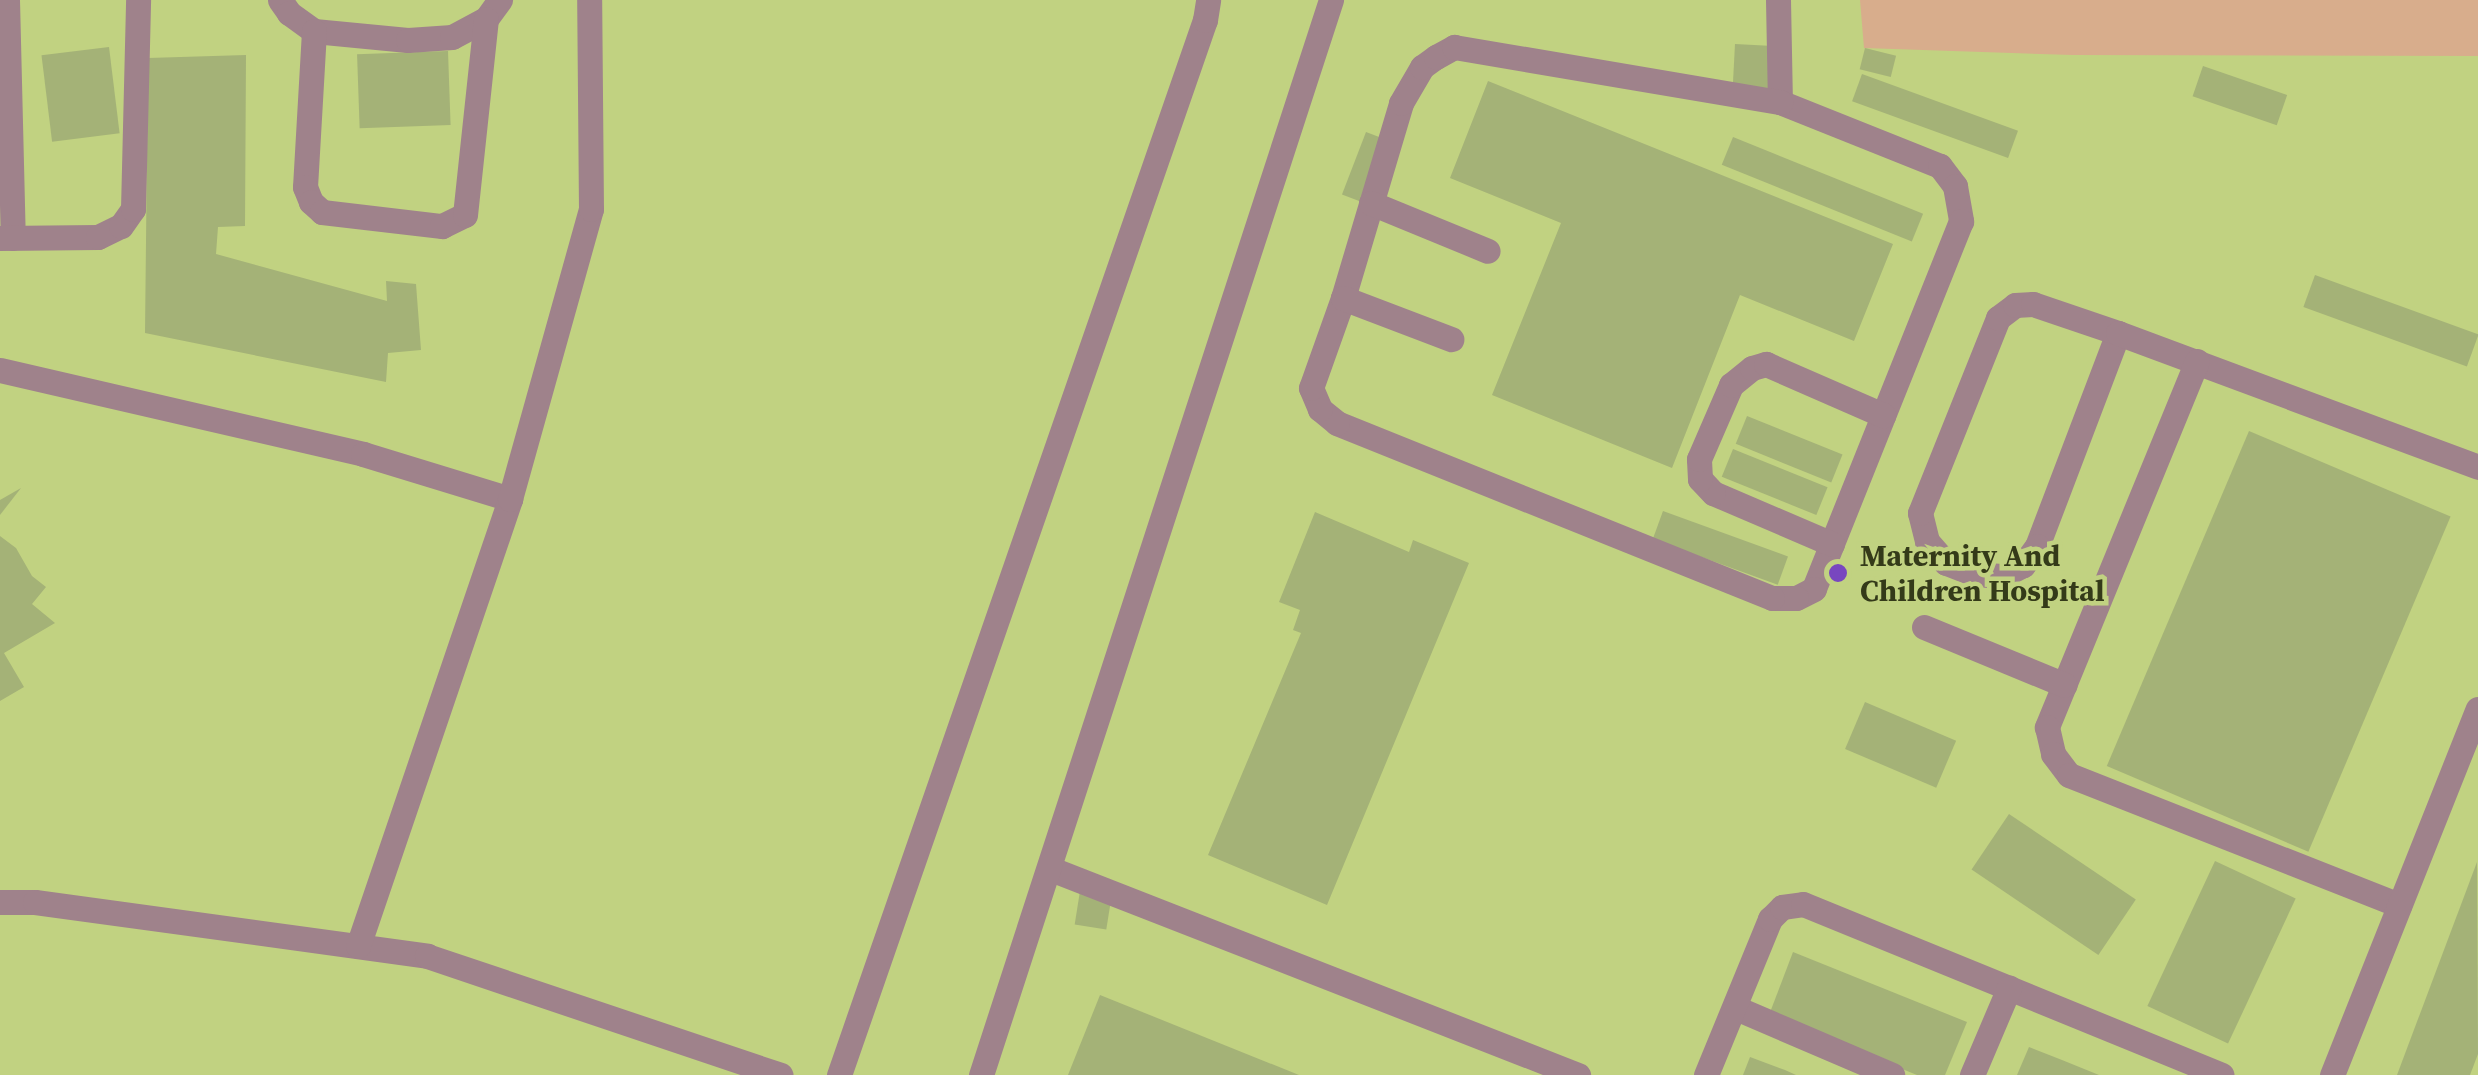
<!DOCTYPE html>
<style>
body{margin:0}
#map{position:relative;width:2478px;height:1075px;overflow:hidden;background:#c1d281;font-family:"Source Serif 4",serif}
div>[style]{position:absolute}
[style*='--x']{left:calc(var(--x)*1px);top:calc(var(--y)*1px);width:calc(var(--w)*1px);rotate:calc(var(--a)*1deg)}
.green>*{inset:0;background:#d8ad8c}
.building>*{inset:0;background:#a4b277;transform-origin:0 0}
.minor>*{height:25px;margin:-12.5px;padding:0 12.5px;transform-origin:12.5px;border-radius:12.5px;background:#9f828b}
.dots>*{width:28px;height:28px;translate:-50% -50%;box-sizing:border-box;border:5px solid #c1d281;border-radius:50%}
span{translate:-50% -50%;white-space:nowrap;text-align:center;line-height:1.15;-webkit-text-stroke:9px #c1d281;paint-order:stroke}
.poi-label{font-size:30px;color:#343a19;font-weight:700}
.left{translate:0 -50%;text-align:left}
</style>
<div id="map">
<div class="green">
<i style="clip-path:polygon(1860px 0,2478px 0,2478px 56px,2073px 55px,1864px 48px)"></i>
</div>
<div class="building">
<i style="left:1735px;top:44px;width:38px;height:44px;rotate:3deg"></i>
<i style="left:109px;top:47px;width:87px;height:68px;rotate:83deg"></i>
<i style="left:1865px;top:48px;width:32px;height:22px;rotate:14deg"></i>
<i style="left:448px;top:51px;width:74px;height:91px;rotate:88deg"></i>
<i style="clip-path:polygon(246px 55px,245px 226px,218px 227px,216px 254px,387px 301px,386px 281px,416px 284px,421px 350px,388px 353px,386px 382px,145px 333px,148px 58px)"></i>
<i style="left:2203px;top:66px;width:89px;height:32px;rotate:19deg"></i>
<i style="left:1862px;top:74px;width:166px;height:29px;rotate:20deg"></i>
<i style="clip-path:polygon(1488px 81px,1893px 244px,1854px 341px,1740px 295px,1672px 468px,1492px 395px,1561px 223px,1450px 178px)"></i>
<i style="left:1366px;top:132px;width:19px;height:67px;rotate:21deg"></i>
<i style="left:1733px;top:137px;width:205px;height:30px;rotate:22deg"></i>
<i style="left:2315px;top:275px;width:174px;height:34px;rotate:20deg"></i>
<i style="left:1747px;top:416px;width:103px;height:30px;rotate:22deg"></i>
<i style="left:2249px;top:431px;width:219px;height:364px;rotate:23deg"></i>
<i style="left:1733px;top:449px;width:102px;height:30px;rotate:22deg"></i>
<i style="clip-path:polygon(21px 488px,0 515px,0 500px)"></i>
<i style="left:1663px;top:511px;width:133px;height:30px;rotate:20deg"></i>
<i style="clip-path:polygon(1315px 512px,1409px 552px,1413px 540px,1469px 563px,1327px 905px,1208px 855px,1301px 633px,1293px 630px,1300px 610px,1279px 602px)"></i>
<i style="clip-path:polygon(0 536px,16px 548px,32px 576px,46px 587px,32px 604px,55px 623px,4px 653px,24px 687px,0 701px)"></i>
<i style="left:1865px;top:702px;width:99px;height:51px;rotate:23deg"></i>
<i style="left:2009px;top:814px;width:153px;height:67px;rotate:34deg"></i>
<i style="left:2215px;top:861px;width:89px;height:160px;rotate:25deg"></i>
<i style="clip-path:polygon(2477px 862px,2478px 1054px,2470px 1075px,2397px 1075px)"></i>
<i style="left:1080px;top:891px;width:32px;height:34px;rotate:9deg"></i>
<i style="clip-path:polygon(1793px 952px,1967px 1022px,1945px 1075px,1917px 1075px,1769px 1015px)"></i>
<i style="clip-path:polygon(1100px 995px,1299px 1075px,1068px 1075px)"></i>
<i style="clip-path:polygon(2029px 1047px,2062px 1060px,2099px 1075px,2017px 1075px)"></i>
<i style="clip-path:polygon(1750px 1057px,1785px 1070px,1796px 1075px,1743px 1075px)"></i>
</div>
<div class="minor">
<i style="--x:7;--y:0;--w:238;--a:88.6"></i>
<i style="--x:280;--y:0;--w:16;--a:55"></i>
<i style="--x:289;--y:13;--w:31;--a:36"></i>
<i style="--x:314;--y:31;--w:94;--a:5.5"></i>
<i style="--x:408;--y:40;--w:44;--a:-3.9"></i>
<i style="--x:452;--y:37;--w:38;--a:-28"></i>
<i style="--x:486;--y:19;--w:24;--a:-54"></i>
<i style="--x:1778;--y:0;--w:102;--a:88.9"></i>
<i style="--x:1780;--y:102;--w:172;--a:21.8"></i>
<i style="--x:1940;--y:166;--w:25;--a:53"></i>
<i style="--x:1955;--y:186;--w:36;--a:80"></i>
<i style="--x:1961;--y:221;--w:396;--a:111.8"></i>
<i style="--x:1814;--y:589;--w:20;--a:153"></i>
<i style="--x:1796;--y:598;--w:24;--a:180"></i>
<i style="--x:1772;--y:598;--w:469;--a:-158.1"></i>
<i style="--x:1337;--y:423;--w:22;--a:-141"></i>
<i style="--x:1320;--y:409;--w:23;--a:-113"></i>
<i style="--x:1311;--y:388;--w:96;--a:-70.4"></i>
<i style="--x:1343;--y:298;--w:203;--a:-73.4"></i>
<i style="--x:1401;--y:103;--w:42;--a:-59.7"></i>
<i style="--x:1422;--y:67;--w:17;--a:-36"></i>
<i style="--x:1436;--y:57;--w:21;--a:-29"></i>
<i style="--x:1454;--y:47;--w:331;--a:9.6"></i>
<i style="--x:314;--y:31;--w:156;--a:93.3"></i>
<i style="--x:305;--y:187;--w:16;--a:68"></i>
<i style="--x:311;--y:202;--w:15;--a:42"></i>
<i style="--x:322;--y:212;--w:121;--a:6.7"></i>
<i style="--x:442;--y:226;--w:25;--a:-26"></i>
<i style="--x:465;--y:215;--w:197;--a:-83.9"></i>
<i style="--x:1371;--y:203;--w:126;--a:22.3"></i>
<i style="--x:0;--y:238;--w:98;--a:-0.6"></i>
<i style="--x:98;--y:237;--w:25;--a:-26"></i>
<i style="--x:121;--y:226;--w:21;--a:-55"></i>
<i style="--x:133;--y:209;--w:209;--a:-88.6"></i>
<i style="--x:1343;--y:298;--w:116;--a:20.8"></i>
<i style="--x:2118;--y:333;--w:228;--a:110.8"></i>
<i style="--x:2037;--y:546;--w:24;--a:126"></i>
<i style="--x:2023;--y:565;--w:24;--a:152"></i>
<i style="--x:2002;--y:576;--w:27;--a:-176"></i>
<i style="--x:1975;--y:574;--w:31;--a:-159"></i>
<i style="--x:1946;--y:563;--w:29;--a:-131"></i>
<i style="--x:1927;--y:541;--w:29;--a:-104"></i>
<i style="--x:1920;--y:513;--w:210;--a:-68.2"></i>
<i style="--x:1998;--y:318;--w:21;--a:-37"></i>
<i style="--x:2015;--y:305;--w:18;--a:-3"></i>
<i style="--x:2033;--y:304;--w:90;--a:18.8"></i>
<i style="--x:2118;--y:333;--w:384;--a:20.4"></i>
<i style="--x:2197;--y:361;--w:396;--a:112.3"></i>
<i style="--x:2047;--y:727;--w:28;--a:77"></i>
<i style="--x:2053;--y:754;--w:26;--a:53"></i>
<i style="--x:2069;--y:775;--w:355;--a:21.5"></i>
<i style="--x:0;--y:370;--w:373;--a:13"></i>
<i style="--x:363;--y:454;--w:154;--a:17"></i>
<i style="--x:1832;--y:544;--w:129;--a:-156.8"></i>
<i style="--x:1713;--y:493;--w:19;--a:-133"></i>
<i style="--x:1700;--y:479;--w:20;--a:-93"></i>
<i style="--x:1699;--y:459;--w:81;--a:-66.6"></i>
<i style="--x:1731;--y:385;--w:27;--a:-39"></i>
<i style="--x:1752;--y:368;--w:15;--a:-16"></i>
<i style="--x:1766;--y:364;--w:128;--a:23.6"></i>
<i style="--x:1924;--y:627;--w:152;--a:22.4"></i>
<i style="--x:1051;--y:869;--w:566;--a:21.35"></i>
<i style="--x:0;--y:902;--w:35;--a:0"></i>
<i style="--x:35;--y:902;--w:396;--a:7.8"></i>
<i style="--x:427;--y:956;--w:373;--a:18.6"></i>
<i style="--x:358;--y:946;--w:472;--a:-71.2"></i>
<i style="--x:510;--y:499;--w:301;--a:-74.4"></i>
<i style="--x:591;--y:209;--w:209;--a:-90.5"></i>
<i style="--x:1736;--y:1008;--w:170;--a:23.2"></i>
<i style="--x:839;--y:1075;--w:1117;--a:-70.87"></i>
<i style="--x:1205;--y:20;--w:20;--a:-81"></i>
<i style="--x:981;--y:1075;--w:1131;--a:-71.97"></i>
<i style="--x:1706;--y:1075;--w:169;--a:-67.7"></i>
<i style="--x:1770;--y:919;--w:17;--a:-45"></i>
<i style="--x:1782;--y:907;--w:21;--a:-8"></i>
<i style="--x:1803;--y:904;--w:452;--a:22.2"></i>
<i style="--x:1972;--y:1075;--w:95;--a:-67"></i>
<i style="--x:2332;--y:1075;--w:394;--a:-68.3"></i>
</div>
<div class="dots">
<i style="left:1838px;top:573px;background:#7847bf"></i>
</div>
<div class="poi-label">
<span class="left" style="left:1860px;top:573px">Maternity And<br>Children Hospital</span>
</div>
</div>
